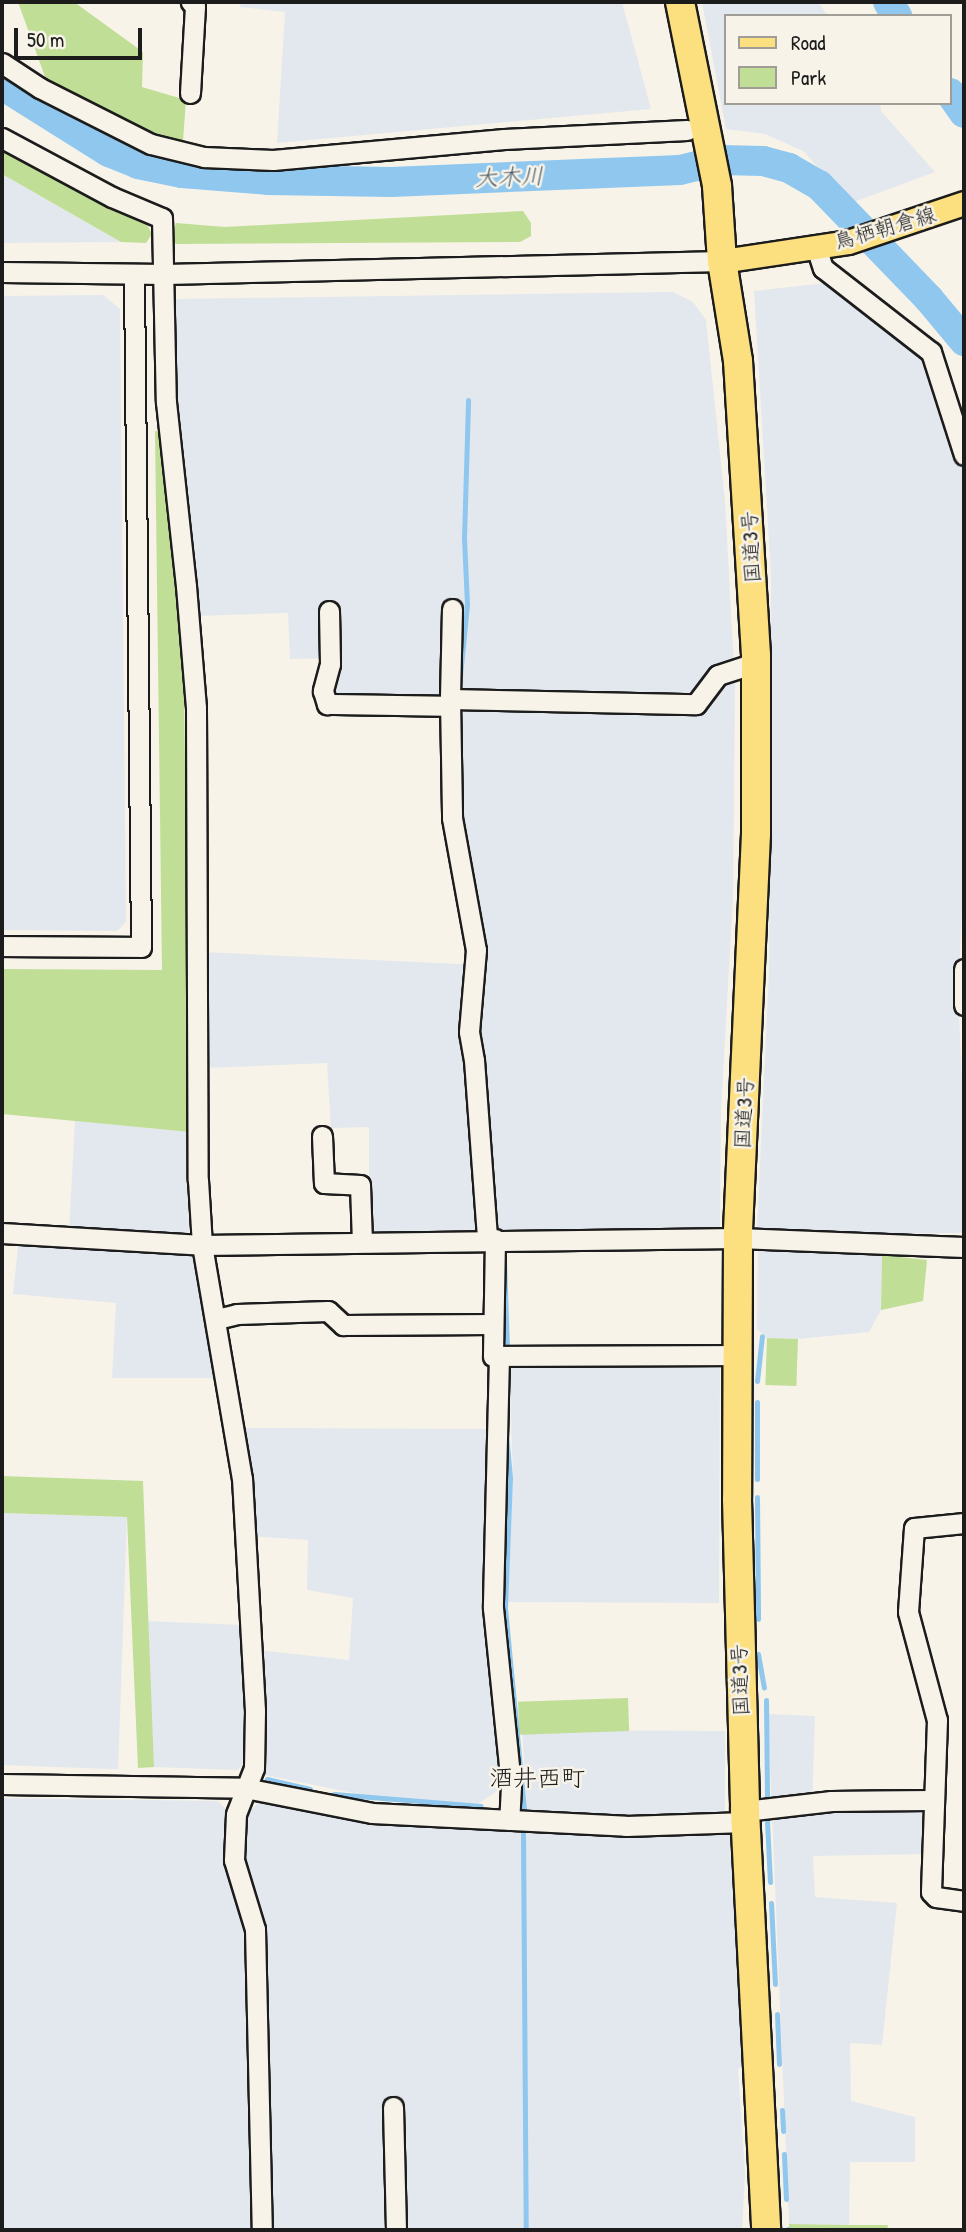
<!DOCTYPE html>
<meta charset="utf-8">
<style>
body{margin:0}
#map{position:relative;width:966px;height:2232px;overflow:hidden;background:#f7f3e8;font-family:"Patrick Hand","Klee One",sans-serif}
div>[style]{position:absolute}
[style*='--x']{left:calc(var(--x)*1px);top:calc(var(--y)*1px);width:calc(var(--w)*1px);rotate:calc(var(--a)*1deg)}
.built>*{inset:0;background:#e3e8ee;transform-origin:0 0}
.green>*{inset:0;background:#c0de96;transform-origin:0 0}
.stream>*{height:5px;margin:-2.5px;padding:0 2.5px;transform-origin:2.5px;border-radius:2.5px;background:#8fc7ee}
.river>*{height:30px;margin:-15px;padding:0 15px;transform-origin:15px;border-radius:15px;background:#8fc7ee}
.roads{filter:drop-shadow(2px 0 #1c1c1c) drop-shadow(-2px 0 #1c1c1c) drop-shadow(0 2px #1c1c1c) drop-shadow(0 -2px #1c1c1c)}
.minor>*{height:19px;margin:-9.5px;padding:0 9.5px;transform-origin:9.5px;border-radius:9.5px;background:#f7f3e8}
.major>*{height:23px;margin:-11.5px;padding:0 11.5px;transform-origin:11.5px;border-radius:11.5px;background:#fce080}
.highway>*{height:28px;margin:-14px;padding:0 14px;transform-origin:14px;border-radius:14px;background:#fce080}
span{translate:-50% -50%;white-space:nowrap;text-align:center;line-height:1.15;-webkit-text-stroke:5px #f7f3e8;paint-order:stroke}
.street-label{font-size:21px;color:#1c1c1c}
.water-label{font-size:23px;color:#445866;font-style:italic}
.quarter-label{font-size:24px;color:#1c1c1c}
.frame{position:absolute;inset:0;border:4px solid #1c1c1c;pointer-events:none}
.legend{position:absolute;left:724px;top:14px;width:228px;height:91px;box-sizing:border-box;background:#f7f3e8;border:2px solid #9f9d96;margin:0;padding:9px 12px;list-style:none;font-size:21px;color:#1c1c1c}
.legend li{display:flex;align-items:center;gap:14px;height:35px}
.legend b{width:35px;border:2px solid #9f9d96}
.scale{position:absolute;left:14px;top:28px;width:128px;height:32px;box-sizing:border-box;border:4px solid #1c1c1c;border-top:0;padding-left:9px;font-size:21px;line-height:24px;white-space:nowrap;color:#1c1c1c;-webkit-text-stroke:5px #f7f3e8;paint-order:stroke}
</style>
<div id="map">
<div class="built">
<i style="clip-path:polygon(241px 2px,622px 2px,651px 109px,277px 143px,285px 12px,240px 7px)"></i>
<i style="clip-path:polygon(702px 2px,818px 2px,828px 16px,726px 16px,726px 103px,880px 103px,881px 111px,935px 172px,851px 203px,803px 151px,765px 134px,726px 129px)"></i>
<i style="clip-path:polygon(2px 174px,121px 242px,2px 243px)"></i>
<i style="clip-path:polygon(827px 283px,928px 360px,964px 469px,964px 869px,958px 992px,964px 1126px,964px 1233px,766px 1234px,757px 1229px,769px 971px,771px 575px,754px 291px)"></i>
<i style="clip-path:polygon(673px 292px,693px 302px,706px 320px,725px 501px,735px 686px,733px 897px,721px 1111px,720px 1233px,593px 1230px,374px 1234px,369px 1177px,369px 1127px,331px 1128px,327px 1063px,204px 1068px,203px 952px,480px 965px,461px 822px,458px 709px,338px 700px,329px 684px,340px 658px,290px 659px,288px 613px,196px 616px,178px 434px,175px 299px)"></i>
<i style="clip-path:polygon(103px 295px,120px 309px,126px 922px,117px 931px,2px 930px,2px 296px)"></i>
<i style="clip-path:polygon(75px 1121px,190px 1132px,187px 1168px,189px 1232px,219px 1378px,112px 1378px,116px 1303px,13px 1294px,19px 1238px,69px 1231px)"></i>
<i style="clip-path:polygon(758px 1245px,882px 1255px,881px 1310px,869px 1332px,798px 1339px,767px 1338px,757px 1329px)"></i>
<i style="clip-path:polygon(720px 1360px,719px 1603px,508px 1602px,513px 1476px,509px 1363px)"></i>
<i style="clip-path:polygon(243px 1428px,492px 1429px,495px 1677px,500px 1789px,478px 1804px,378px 1798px,260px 1774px,257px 1650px,349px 1660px,353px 1598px,307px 1590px,308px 1540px,252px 1536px)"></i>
<i style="left:2px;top:1513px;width:125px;height:252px;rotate:2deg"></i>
<i style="clip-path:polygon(147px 1621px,241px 1625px,247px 1708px,247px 1761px,237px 1770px,154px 1767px)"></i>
<i style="clip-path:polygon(768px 1714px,815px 1716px,812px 1812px,926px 1807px,928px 1854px,813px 1856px,815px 1897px,897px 1903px,882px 2045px,850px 2043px,851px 2101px,915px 2117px,915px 2162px,850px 2162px,849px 2225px,789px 2224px)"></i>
<i style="clip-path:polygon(522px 1730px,725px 1731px,725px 1816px,625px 1820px,527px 1810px)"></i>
<i style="clip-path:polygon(2px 1798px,218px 1801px,228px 1812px,249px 1929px,254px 2230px,2px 2230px)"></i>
<i style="clip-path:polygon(260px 1801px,389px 1822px,731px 1832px,743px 2066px,738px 2069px,745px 2173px,742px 2230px,268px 2230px,241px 1863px,244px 1817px)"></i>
</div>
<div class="green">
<i style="clip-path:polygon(18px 2px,74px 2px,143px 52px,142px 87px,186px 100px,183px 141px,126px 124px,49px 88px)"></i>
<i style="clip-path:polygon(2px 147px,145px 221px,152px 234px,146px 243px,121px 242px,2px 174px)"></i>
<i style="clip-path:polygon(523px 211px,531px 223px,531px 236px,520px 242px,176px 244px,171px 237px,176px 223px,225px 227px)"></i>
<i style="clip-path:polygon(155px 431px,161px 432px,184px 690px,190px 1132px,2px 1114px,2px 969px,162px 970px)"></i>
<i style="clip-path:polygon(882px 1255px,927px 1260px,923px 1301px,881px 1310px)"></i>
<i style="left:767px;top:1338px;width:31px;height:47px;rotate:2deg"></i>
<i style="clip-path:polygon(2px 1476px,143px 1481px,154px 1767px,138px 1768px,127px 1517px,2px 1513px)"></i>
<i style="left:628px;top:1698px;width:33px;height:110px;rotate:88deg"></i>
<i style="clip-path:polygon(789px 2224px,849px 2225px,888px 2225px,887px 2230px,789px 2230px)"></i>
</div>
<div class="stream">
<i style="--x:460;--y:676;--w:72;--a:-84.4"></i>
<i style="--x:467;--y:604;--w:66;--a:-92.6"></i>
<i style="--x:464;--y:538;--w:138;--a:-88.3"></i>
<i style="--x:504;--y:1262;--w:84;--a:88"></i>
<i style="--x:757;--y:1381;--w:45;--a:-83.7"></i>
<i style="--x:757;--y:1402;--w:77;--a:90"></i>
<i style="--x:506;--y:1433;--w:45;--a:84.9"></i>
<i style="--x:510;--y:1478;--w:130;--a:92.2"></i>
<i style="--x:505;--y:1608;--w:202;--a:84.6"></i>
<i style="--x:757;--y:1497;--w:122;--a:89.5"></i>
<i style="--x:758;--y:1654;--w:34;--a:80"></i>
<i style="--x:766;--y:1700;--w:97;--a:89.4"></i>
<i style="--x:267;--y:1779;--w:44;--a:13.1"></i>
<i style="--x:334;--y:1794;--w:147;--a:4.7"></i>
<i style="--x:767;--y:1821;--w:61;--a:87.2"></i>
<i style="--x:523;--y:1834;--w:396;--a:89.6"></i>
<i style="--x:771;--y:1903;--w:81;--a:87.2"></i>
<i style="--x:777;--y:2014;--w:50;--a:87.7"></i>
<i style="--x:782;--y:2110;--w:21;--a:87"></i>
<i style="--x:784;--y:2154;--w:45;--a:87.5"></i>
<i style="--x:788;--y:2229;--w:1;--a:90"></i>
</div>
<div class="river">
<i style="--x:888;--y:2;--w:17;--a:57"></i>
<i style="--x:2;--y:85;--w:126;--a:32.1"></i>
<i style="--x:109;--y:152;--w:31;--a:22"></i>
<i style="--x:138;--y:164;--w:45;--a:11.6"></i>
<i style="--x:182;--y:173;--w:87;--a:4.6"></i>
<i style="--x:269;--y:180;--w:122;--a:0.9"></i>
<i style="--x:391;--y:182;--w:289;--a:-2.4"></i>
<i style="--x:680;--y:170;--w:42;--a:-13.7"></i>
<i style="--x:721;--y:160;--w:42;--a:1.4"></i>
<i style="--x:763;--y:161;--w:27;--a:15"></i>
<i style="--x:789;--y:168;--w:34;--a:30"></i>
<i style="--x:819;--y:185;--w:158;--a:46"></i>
<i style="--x:929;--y:299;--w:55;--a:50.2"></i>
<i style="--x:950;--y:93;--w:24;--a:55"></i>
</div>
<div class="roads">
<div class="minor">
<i style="--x:2;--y:63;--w:45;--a:33.3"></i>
<i style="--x:40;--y:88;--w:124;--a:26.8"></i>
<i style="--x:151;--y:144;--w:55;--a:13.8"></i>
<i style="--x:204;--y:157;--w:69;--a:2.5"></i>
<i style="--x:273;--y:160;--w:232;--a:-5.2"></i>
<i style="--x:504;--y:139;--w:183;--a:-2.8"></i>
<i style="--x:190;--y:93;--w:87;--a:-86.7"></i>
<i style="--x:195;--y:6;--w:6;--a:-135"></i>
<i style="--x:2;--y:138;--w:125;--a:28.2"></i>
<i style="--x:112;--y:197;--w:54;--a:22.8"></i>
<i style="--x:162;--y:218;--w:184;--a:88.8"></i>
<i style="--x:166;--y:402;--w:185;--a:83.8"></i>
<i style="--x:186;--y:586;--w:122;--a:85.3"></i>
<i style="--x:196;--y:708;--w:472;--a:89.8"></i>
<i style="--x:198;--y:1180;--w:65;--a:86.5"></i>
<i style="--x:202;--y:1245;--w:236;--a:80.3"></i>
<i style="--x:242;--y:1478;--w:233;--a:86.8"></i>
<i style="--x:255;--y:1711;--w:57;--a:91"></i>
<i style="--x:254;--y:1768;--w:49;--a:111.4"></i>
<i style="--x:236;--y:1814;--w:46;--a:92.5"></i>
<i style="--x:234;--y:1860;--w:72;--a:73.1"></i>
<i style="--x:255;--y:1929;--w:301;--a:88.7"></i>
<i style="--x:816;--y:247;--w:22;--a:72"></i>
<i style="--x:823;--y:268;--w:137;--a:37.9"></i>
<i style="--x:931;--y:352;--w:108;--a:72.2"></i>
<i style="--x:2;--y:272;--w:163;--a:0.7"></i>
<i style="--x:165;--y:274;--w:557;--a:-1.34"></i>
<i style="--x:452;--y:609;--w:90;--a:91.3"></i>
<i style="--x:450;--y:699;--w:246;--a:1.2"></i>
<i style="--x:696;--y:704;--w:36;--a:-53"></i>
<i style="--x:718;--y:675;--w:40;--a:-18"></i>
<i style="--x:329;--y:611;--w:53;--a:88.9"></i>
<i style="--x:330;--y:664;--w:28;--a:105"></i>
<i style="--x:323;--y:691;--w:14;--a:73"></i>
<i style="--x:327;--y:704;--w:123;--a:0.9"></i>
<i style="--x:450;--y:699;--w:119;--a:89"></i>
<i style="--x:452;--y:818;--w:134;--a:79.7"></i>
<i style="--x:476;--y:950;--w:82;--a:94.9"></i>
<i style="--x:469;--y:1032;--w:28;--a:80"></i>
<i style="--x:474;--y:1060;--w:179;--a:85.8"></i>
<i style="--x:2;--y:946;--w:139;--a:0.4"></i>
<i style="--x:141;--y:947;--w:673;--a:-90.6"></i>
<i style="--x:964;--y:969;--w:36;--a:90"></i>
<i style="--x:322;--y:1136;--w:47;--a:87.6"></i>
<i style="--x:324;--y:1183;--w:36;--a:3"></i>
<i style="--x:360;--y:1185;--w:56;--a:88"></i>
<i style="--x:2;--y:1233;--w:200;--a:3.4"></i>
<i style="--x:202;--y:1245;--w:536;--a:-0.75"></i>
<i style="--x:738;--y:1238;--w:226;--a:2.3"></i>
<i style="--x:495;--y:1239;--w:117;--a:91"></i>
<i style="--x:493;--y:1356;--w:244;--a:-0.2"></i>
<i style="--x:217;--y:1319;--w:21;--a:-14"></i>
<i style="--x:237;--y:1314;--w:91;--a:-1.9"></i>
<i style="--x:328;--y:1311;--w:21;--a:43"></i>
<i style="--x:343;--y:1325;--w:150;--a:-0.4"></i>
<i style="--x:499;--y:1356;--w:252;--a:91.4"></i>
<i style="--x:493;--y:1608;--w:179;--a:84.2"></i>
<i style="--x:511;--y:1786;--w:34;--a:93"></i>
<i style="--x:964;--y:1523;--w:50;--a:174.3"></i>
<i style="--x:914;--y:1528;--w:84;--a:94.1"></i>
<i style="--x:908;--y:1612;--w:112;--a:75"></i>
<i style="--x:937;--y:1720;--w:172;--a:92"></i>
<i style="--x:931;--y:1892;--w:7;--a:45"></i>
<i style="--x:936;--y:1897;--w:28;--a:8"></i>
<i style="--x:2;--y:1784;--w:243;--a:0.9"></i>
<i style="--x:245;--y:1788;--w:129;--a:11.1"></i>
<i style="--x:372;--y:1813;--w:254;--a:2.9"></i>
<i style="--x:626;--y:1826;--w:120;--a:-1.9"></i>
<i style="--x:745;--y:1811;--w:87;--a:-6.6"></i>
<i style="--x:831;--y:1801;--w:101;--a:-0.6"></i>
<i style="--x:393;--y:2107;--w:123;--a:88.6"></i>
</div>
<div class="major">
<i style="--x:722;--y:261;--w:127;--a:-8.6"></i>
<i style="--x:848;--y:242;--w:122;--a:-18.6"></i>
</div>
<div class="highway">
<i style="--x:680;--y:2;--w:188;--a:78.6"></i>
<i style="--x:717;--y:186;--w:75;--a:86.2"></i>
<i style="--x:722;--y:261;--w:101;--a:80.9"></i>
<i style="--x:738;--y:361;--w:296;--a:86.5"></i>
<i style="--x:756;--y:656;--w:178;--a:90"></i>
<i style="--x:756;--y:834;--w:404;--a:92.6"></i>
<i style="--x:738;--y:1238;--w:261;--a:90.2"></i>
<i style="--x:737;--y:1499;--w:312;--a:88.5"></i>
<i style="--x:745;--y:1811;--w:420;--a:87.1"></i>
</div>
</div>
<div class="street-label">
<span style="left:885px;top:228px;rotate:-16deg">鳥栖朝倉線</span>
<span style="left:751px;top:547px;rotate:-93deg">国道3号</span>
<span style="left:744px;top:1113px;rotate:-87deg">国道3号</span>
<span style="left:740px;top:1680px;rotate:-92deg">国道3号</span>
</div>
<div class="water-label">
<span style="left:509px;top:177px;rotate:-2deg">大木川</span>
</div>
<div class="quarter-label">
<span style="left:537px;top:1778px">酒井西町</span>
</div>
<div class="frame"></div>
<ul class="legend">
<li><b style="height:9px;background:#fce080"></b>Road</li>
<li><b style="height:19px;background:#c0de96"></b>Park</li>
</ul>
<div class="scale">50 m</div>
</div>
